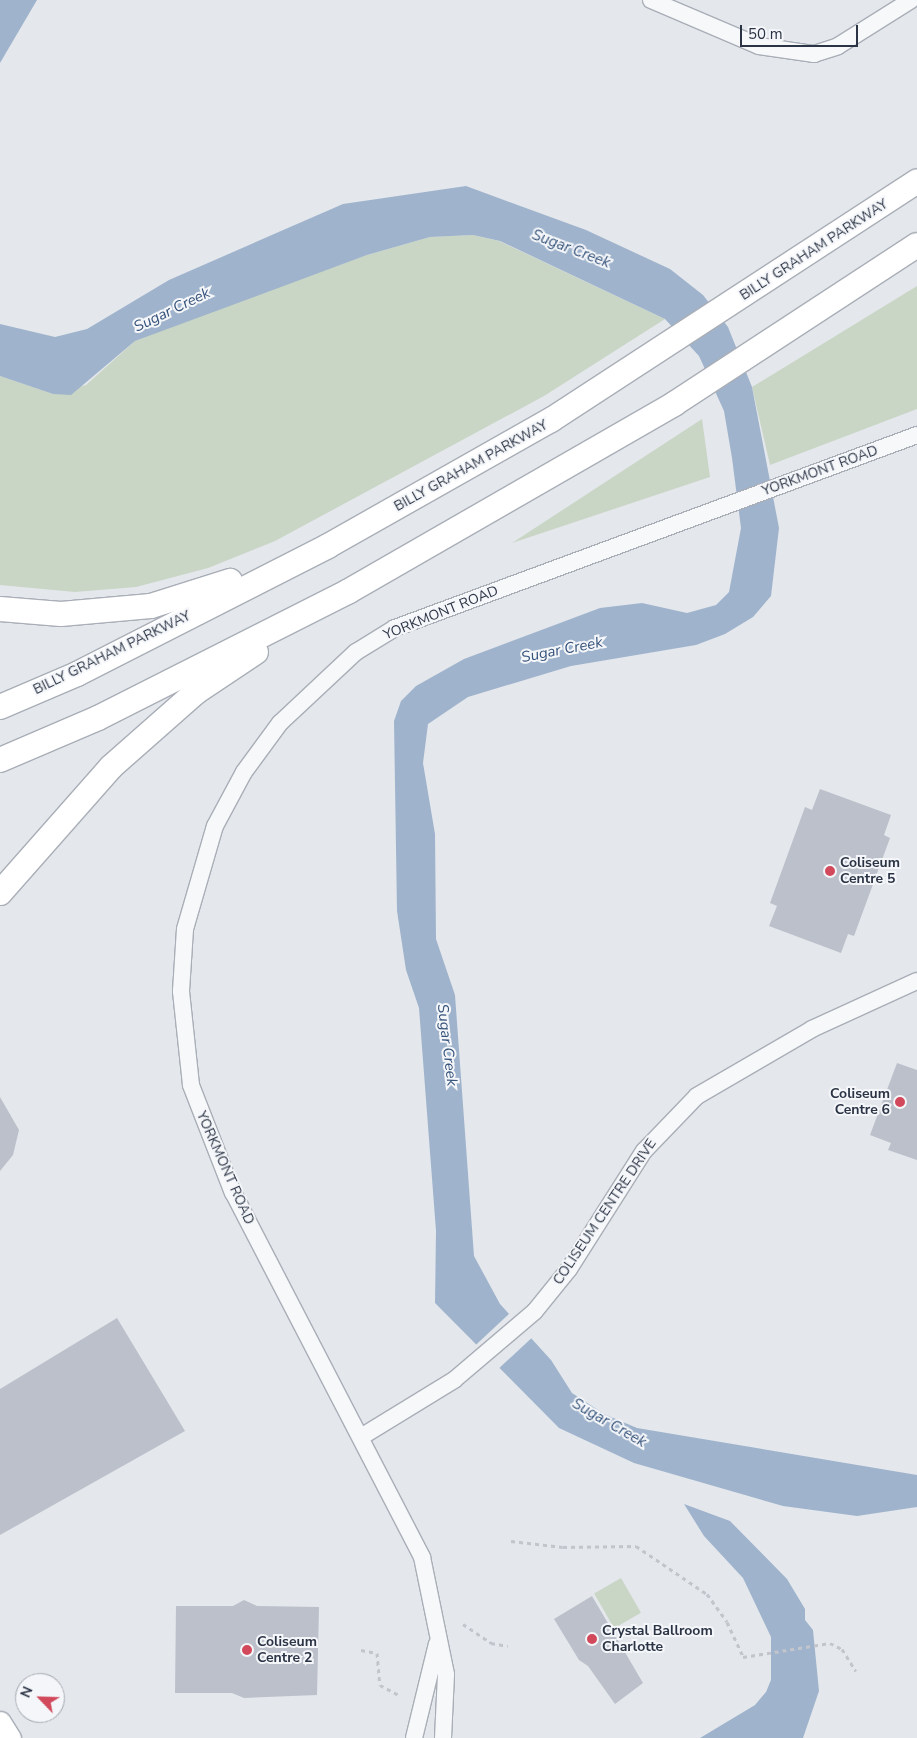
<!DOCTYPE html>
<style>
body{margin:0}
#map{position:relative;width:917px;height:1738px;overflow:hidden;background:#e4e7ec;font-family:"Nunito Sans",sans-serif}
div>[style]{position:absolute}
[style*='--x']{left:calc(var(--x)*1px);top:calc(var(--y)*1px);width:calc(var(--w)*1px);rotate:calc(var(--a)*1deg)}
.green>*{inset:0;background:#c9d6c5;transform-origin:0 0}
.water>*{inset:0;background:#9fb4cc}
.pier>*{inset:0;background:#e4e7ec;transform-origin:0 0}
.building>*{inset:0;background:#bbc0ca}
.path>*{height:3px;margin-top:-1.5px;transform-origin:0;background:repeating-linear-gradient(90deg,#c2c5cb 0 4px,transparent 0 8px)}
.roads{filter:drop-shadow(1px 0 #a9aeb7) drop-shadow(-1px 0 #a9aeb7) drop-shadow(0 1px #a9aeb7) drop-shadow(0 -1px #a9aeb7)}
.minor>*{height:16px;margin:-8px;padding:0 8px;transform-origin:8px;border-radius:8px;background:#f7f8fa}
.major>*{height:21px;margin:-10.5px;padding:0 10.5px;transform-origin:10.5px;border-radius:10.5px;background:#fff}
.highway>*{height:24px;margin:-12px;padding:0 12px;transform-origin:12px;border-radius:12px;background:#fff}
.dots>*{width:14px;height:14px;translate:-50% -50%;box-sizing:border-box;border:2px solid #f4f6f9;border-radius:50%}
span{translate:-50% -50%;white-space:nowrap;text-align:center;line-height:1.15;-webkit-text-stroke:4px #f4f6f9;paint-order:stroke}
.street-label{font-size:14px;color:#2b3445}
.poi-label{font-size:14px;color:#2b3445;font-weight:700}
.left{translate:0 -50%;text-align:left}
.right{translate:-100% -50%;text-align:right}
.water-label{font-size:15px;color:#34527a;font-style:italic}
.north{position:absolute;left:15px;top:1673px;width:50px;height:50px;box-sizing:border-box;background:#f4f6f9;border:1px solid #a4a8b1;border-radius:50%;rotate:294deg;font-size:14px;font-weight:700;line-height:20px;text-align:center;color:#2b3445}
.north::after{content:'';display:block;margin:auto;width:18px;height:22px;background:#d1495b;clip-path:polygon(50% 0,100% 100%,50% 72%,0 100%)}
.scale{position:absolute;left:740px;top:25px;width:118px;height:22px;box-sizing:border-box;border:2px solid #2b3445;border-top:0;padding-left:6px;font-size:15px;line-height:18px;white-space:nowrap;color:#2b3445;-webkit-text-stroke:4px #f4f6f9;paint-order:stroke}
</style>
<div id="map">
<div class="green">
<i style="clip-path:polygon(473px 235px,499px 241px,665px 319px,544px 396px,275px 541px,208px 568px,136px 587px,75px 592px,0 585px,0 376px,53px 394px,86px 385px,135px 341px,214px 310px,367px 255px,430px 237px)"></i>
<i style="clip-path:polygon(917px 286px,917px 409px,770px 465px,752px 387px)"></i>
<i style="clip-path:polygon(702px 419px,710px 477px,512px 543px)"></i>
<i style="left:621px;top:1578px;width:40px;height:31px;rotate:60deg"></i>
</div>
<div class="water">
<i style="clip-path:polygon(0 0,37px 0,0 63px)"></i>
<i style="clip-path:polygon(466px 186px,586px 230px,670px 269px,703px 295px,728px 327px,752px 387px,779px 528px,771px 596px,753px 617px,725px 634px,696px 645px,571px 666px,468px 697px,428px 724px,423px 763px,435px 834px,436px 939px,455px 995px,474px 1256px,500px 1304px,551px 1360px,572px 1393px,604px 1414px,637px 1428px,917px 1475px,917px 1507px,857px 1516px,783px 1506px,634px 1463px,559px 1428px,435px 1303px,436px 1231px,419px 1008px,406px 970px,397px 911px,394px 721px,401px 701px,416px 686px,464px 659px,600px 608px,642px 603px,687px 613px,716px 605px,729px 592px,741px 528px,732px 458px,724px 411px,699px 356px,665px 319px,500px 241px,473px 235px,430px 237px,367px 255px,135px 341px,71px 395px,53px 394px,0 376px,0 324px,55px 337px,87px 329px,169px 280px,343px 204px)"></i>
<i style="clip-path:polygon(684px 1504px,730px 1521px,787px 1579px,805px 1609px,805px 1620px,813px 1630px,819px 1691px,803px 1738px,700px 1738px,755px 1705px,766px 1692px,771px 1680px,771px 1637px,743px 1578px,704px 1536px)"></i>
</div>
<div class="pier">
<i style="left:511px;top:1312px;width:33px;height:53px;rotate:47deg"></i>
</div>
<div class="building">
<i style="clip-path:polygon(820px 789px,891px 815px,884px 835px,890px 838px,854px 936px,848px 934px,841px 953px,769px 926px,777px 906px,770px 903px,805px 807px,812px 810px)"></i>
<i style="clip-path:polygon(897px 1063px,917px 1070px,917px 1160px,888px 1150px,891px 1143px,870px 1135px)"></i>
<i style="clip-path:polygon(0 1097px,19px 1130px,13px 1155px,0 1171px)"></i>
<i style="clip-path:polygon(117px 1318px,185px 1431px,0 1535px,0 1389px)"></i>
<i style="clip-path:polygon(592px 1596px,643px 1683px,615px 1704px,588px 1666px,579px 1660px,554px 1619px)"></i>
<i style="clip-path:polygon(244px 1600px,257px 1606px,319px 1607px,317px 1695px,244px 1698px,232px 1693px,175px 1693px,176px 1606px,233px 1606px)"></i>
</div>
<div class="path">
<i style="--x:511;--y:1541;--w:52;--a:6.6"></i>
<i style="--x:563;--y:1547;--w:73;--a:-0.8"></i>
<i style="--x:636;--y:1546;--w:86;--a:34.1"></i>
<i style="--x:707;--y:1594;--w:34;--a:54"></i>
<i style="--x:727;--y:1622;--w:38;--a:65"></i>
<i style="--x:743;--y:1657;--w:88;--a:-9.1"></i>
<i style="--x:830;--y:1643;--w:13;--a:27"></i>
<i style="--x:842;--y:1649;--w:26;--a:58"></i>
<i style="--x:463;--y:1624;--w:34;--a:34"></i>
<i style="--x:491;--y:1643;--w:17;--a:10"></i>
<i style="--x:361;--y:1650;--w:16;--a:11"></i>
<i style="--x:377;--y:1653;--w:32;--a:85"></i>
<i style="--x:380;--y:1685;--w:21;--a:28"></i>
</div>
<div class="roads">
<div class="minor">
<i style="--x:651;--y:0;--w:117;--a:23.1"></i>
<i style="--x:759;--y:46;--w:56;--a:8.3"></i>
<i style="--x:814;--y:54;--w:25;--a:-18"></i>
<i style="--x:838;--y:46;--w:86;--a:-32.2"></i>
<i style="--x:361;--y:1437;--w:109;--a:-31.5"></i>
<i style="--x:454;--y:1380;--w:106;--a:-40.4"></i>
<i style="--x:535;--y:1311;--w:54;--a:-51"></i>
<i style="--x:569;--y:1269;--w:140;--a:-57.6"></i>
<i style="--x:644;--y:1151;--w:76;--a:-46.1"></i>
<i style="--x:697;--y:1096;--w:133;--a:-30.2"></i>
<i style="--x:812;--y:1029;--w:115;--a:-24.6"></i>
<i style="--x:414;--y:1738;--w:97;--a:-76.3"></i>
<i style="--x:443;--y:1738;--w:64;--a:-87.3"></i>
<i style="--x:446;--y:1674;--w:119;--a:-101.6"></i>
<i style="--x:422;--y:1557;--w:410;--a:-117.4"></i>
<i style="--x:233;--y:1193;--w:116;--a:-111.3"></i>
<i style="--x:191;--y:1085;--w:95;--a:-96.1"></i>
<i style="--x:181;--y:991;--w:62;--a:-86.3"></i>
<i style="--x:185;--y:929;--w:107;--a:-73.8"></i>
<i style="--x:215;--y:826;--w:61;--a:-61.8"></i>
<i style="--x:244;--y:772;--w:61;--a:-53.7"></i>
<i style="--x:280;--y:723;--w:104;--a:-43.1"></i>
<i style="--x:356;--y:652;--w:46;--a:-31.6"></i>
<i style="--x:395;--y:628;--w:557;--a:-20.29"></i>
</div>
<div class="major">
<i style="--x:0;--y:1722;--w:19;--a:58"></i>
</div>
<div class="highway">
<i style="--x:0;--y:609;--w:61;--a:4.7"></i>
<i style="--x:61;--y:614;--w:90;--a:-5.1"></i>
<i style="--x:151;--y:606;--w:83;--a:-17.6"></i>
<i style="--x:0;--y:707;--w:84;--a:-23.2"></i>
<i style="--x:77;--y:674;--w:282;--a:-27"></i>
<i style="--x:328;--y:546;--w:256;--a:-29.5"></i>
<i style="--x:551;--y:420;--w:437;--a:-33.1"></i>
<i style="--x:0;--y:760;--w:107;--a:-23.2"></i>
<i style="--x:98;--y:718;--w:281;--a:-26.8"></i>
<i style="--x:349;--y:591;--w:375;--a:-29.9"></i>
<i style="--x:674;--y:404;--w:290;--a:-33.2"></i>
<i style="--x:0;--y:893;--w:168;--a:-48.6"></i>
<i style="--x:111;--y:767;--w:113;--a:-41.4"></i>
<i style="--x:196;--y:692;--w:72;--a:-33.7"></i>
</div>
</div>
<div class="dots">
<i style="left:830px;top:871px;background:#d1495b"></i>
<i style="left:900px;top:1102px;background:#d1495b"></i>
<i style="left:592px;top:1639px;background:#d1495b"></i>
<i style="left:247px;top:1650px;background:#d1495b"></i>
</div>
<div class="street-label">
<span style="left:814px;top:250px;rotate:-33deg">BILLY GRAHAM PARKWAY</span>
<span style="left:471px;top:466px;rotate:-29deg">BILLY GRAHAM PARKWAY</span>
<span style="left:820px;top:471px;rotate:-20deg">YORKMONT ROAD</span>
<span style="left:441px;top:613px;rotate:-22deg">YORKMONT ROAD</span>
<span style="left:112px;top:653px;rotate:-26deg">BILLY GRAHAM PARKWAY</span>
<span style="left:225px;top:1168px;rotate:66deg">YORKMONT ROAD</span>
<span style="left:605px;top:1212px;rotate:-56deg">COLISEUM CENTRE DRIVE</span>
</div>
<div class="poi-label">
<span class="left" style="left:840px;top:871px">Coliseum<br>Centre 5</span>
<span class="right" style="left:890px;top:1102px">Coliseum<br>Centre 6</span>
<span class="left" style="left:602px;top:1639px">Crystal Ballroom<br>Charlotte</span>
<span class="left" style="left:257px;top:1650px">Coliseum<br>Centre 2</span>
</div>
<div class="water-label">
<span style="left:571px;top:249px;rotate:21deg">Sugar Creek</span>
<span style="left:172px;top:310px;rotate:-26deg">Sugar Creek</span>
<span style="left:562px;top:650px;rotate:-11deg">Sugar Creek</span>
<span style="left:447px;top:1045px;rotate:83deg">Sugar Creek</span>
<span style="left:609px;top:1423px;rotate:30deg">Sugar Creek</span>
</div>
<div class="north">N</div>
<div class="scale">50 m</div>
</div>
